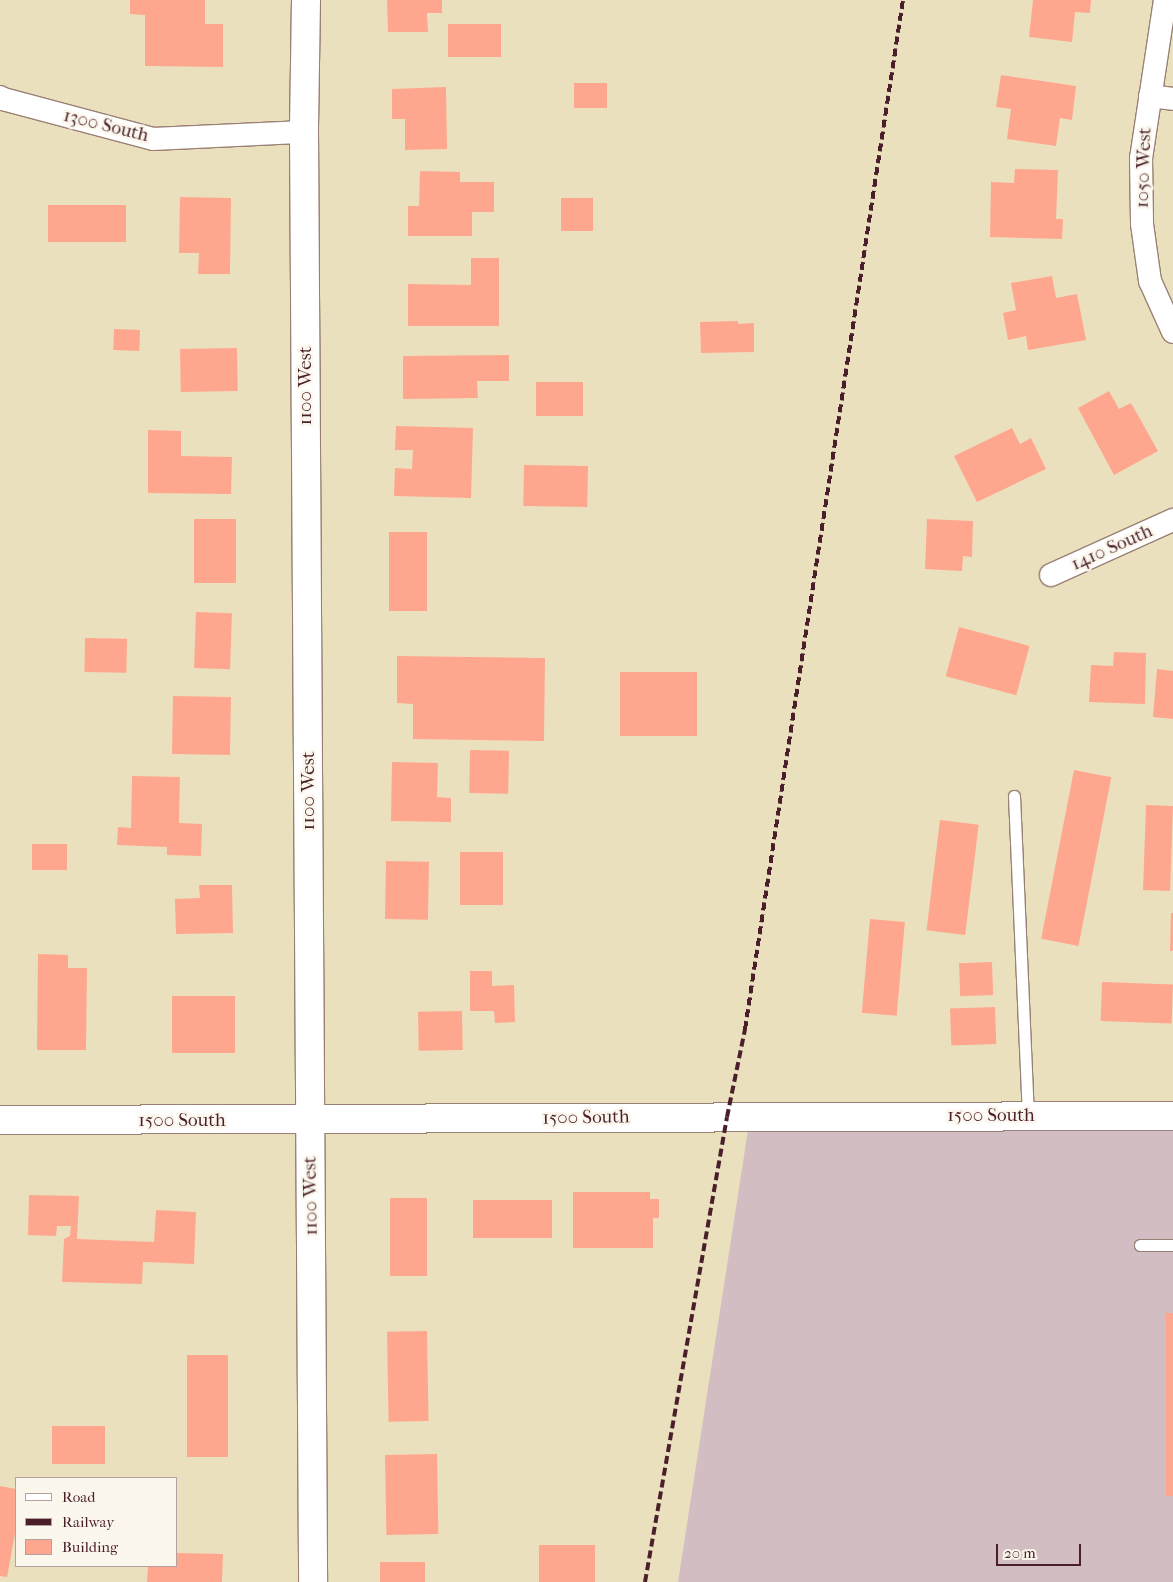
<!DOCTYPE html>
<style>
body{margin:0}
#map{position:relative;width:1173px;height:1582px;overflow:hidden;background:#ebe0be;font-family:"IM FELL French Canon",serif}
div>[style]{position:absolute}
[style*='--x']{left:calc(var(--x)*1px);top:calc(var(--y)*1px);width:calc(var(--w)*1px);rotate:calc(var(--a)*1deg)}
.industrial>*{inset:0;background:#d2bec2}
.building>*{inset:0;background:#fea78e;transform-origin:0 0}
.roads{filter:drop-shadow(1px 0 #9a8074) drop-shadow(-1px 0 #9a8074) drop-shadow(0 1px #9a8074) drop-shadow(0 -1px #9a8074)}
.service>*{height:11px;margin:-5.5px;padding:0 5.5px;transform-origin:5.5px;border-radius:5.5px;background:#fff}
.minor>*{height:22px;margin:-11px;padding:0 11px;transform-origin:11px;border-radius:11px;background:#fff}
.tertiary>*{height:28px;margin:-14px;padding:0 14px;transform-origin:14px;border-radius:14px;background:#fff}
.rail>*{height:4px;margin-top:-2px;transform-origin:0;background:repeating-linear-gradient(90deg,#4a1f2b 0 8px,transparent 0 12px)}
span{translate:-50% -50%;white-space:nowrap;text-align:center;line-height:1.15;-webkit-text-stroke:5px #fbf7ec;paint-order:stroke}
.street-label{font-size:19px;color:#4a1f2b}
.legend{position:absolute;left:15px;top:1477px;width:162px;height:90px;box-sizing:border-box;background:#fbf7ec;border:1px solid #b4a19f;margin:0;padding:6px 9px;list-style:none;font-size:15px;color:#4a1f2b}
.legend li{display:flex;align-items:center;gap:10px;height:25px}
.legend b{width:25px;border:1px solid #b4a19f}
.scale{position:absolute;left:996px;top:1544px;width:85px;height:22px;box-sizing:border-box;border:2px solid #4a1f2b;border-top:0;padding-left:6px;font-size:15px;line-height:18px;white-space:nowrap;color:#4a1f2b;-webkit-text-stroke:4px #fbf7ec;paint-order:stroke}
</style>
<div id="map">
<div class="industrial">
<i style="clip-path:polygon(1173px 1129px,1173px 1582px,678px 1582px,748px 1130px)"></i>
</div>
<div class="building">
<i style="clip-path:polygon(130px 0,205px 0,205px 24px,223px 24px,223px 67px,145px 66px,145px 15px,130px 14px)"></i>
<i style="clip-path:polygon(387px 0,442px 0,442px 13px,427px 13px,428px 32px,388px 32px)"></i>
<i style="clip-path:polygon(1033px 0,1091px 0,1090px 13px,1075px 12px,1072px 42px,1029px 37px)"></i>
<i style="left:501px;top:24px;width:33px;height:53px;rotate:90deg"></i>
<i style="clip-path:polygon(1001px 75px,1076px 86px,1072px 120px,1060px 118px,1056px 146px,1007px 139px,1011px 109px,996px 107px)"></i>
<i style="left:607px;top:83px;width:25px;height:33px;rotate:90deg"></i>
<i style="clip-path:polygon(446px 87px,447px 149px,405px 150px,405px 119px,392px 119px,392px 89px)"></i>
<i style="clip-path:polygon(1015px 169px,1058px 170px,1056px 219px,1063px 219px,1062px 239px,990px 237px,991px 182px,1014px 183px)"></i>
<i style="clip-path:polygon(420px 171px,460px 172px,460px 182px,494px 182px,494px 212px,472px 212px,472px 236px,408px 236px,408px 206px,419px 206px)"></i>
<i style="clip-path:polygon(180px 197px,231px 198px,230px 274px,198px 274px,199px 253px,179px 253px)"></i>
<i style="left:593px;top:198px;width:33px;height:32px;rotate:90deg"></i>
<i style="left:126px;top:205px;width:37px;height:78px;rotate:90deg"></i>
<i style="clip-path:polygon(471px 258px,499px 258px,499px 326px,408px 326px,408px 284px,471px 285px)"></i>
<i style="clip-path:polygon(1052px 276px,1056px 298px,1077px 294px,1086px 340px,1028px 350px,1026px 336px,1008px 340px,1003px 313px,1016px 310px,1011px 283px)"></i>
<i style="clip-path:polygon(738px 321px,738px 324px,754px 323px,754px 352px,701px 353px,700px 322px)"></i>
<i style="left:114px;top:329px;width:26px;height:21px;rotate:2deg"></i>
<i style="left:237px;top:348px;width:43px;height:57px;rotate:89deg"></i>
<i style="clip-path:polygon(509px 355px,509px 381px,477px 381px,478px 398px,403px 399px,403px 356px)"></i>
<i style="left:536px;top:382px;width:47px;height:34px"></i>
<i style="clip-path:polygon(1109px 391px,1119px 409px,1131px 403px,1158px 451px,1114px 475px,1078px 408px)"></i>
<i style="clip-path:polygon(396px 426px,473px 428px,471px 498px,394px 496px,395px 468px,412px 469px,413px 450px,395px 450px)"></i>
<i style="clip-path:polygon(1012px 428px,1020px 444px,1031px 438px,1046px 469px,977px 502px,954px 456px)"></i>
<i style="clip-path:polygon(148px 430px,181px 431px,181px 456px,232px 457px,231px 494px,148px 493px)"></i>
<i style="left:524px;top:465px;width:64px;height:41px;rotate:1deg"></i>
<i style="left:236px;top:519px;width:64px;height:42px;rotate:90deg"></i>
<i style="clip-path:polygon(927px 519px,973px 521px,972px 557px,963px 556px,962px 571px,925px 569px)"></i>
<i style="left:389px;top:532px;width:38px;height:79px"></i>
<i style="left:196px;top:612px;width:36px;height:56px;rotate:2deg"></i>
<i style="left:959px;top:627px;width:73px;height:51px;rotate:15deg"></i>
<i style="left:85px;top:638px;width:42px;height:34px;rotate:1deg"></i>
<i style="clip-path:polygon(1114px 652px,1146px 653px,1145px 704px,1089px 702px,1091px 665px,1113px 666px)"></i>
<i style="clip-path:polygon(397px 656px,545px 658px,544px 741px,413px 739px,413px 704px,397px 703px)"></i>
<i style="clip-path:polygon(1157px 669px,1173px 671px,1173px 719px,1153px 717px)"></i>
<i style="left:697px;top:672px;width:64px;height:77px;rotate:90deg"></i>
<i style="left:173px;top:696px;width:58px;height:58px;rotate:1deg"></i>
<i style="left:470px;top:750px;width:39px;height:43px;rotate:1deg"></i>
<i style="clip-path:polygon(392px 762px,438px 763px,437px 797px,451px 798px,451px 822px,391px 821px)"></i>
<i style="left:1074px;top:770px;width:38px;height:172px;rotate:11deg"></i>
<i style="clip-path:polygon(132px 776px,180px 777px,179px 823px,202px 824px,201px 856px,167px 855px,167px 847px,117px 845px,118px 827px,131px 828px)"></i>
<i style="left:1146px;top:805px;width:27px;height:85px;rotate:2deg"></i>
<i style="left:940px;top:820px;width:39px;height:111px;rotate:7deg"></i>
<i style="left:32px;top:844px;width:35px;height:26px"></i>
<i style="left:460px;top:852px;width:43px;height:53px"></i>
<i style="left:386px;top:861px;width:43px;height:58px;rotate:1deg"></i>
<i style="clip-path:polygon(199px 885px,232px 885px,233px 933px,176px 934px,175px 899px,200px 898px)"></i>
<i style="clip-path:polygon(1171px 913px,1173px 913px,1173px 951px,1170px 951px)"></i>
<i style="left:870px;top:919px;width:35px;height:94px;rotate:5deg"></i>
<i style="clip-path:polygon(38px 954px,68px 955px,68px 968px,87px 968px,86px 1050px,37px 1050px)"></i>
<i style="left:992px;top:962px;width:33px;height:33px;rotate:88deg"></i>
<i style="clip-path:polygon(470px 971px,492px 971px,492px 986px,514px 985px,515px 1022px,495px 1023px,494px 1011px,470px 1011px)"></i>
<i style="left:1102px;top:982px;width:71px;height:39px;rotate:2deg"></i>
<i style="left:172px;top:996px;width:63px;height:57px"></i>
<i style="left:995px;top:1007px;width:37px;height:45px;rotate:88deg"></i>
<i style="left:462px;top:1011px;width:39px;height:44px;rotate:89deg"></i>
<i style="clip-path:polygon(573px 1192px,650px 1192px,650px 1199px,659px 1199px,659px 1218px,653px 1218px,653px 1248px,573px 1248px)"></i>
<i style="clip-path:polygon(29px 1195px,79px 1196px,77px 1239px,154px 1242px,156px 1210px,196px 1212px,194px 1264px,143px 1262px,142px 1284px,62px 1282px,64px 1239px,70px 1236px,71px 1226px,57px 1226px,56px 1236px,28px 1235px)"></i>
<i style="left:390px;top:1198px;width:37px;height:78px"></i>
<i style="left:552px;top:1200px;width:38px;height:79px;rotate:90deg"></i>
<i style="left:1166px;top:1313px;width:7px;height:183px"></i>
<i style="left:427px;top:1331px;width:90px;height:40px;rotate:89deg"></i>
<i style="left:187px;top:1355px;width:41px;height:102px"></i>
<i style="left:52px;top:1426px;width:53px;height:38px"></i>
<i style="left:437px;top:1454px;width:80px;height:52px;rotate:89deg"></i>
<i style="clip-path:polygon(0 1486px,16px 1489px,16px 1528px,7px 1577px,0 1576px)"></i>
<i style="left:539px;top:1545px;width:56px;height:37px"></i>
<i style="clip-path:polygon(176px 1553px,223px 1554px,222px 1582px,147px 1582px,148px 1566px,176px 1566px)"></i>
<i style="left:380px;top:1562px;width:45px;height:20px"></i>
</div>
<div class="roads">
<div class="service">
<i style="--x:1014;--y:796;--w:320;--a:87.5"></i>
<i style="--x:1140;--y:1245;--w:33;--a:0"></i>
</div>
<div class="minor">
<i style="--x:1165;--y:0;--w:160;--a:98.6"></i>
<i style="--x:1141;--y:158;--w:66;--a:89.1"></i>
<i style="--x:1142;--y:224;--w:58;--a:82"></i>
<i style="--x:1150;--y:281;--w:56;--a:65.7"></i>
<i style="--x:1150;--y:96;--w:23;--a:7"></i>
<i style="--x:0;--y:97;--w:4;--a:34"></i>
<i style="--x:3;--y:99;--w:155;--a:14.9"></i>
<i style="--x:153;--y:139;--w:151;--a:-2.7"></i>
<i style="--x:1051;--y:575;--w:134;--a:-24.3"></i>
</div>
<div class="tertiary">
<i style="--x:306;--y:0;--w:132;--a:90.9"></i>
<i style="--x:304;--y:132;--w:1450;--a:89.64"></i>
<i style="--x:0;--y:1120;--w:1173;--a:-0.2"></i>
</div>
</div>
<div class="rail">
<i style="--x:645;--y:1582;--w:472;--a:-80"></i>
<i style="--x:727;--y:1117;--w:90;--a:-78.4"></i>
<i style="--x:745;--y:1029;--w:1041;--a:-81.27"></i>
</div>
<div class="street-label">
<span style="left:106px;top:126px;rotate:14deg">1300 South</span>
<span style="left:1144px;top:168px;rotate:-88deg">1050 West</span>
<span style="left:306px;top:386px;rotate:-90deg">1100 West</span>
<span style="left:1112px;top:548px;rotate:-24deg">1410 South</span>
<span style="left:309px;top:791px;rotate:-90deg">1100 West</span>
<span style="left:991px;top:1116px">1500 South</span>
<span style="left:586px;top:1118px;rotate:-1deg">1500 South</span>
<span style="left:182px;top:1121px">1500 South</span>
<span style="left:311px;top:1196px;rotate:-91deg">1100 West</span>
</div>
<ul class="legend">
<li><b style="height:6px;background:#fff"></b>Road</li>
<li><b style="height:6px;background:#4a1f2b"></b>Railway</li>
<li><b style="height:14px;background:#fea78e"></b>Building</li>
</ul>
<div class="scale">20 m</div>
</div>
